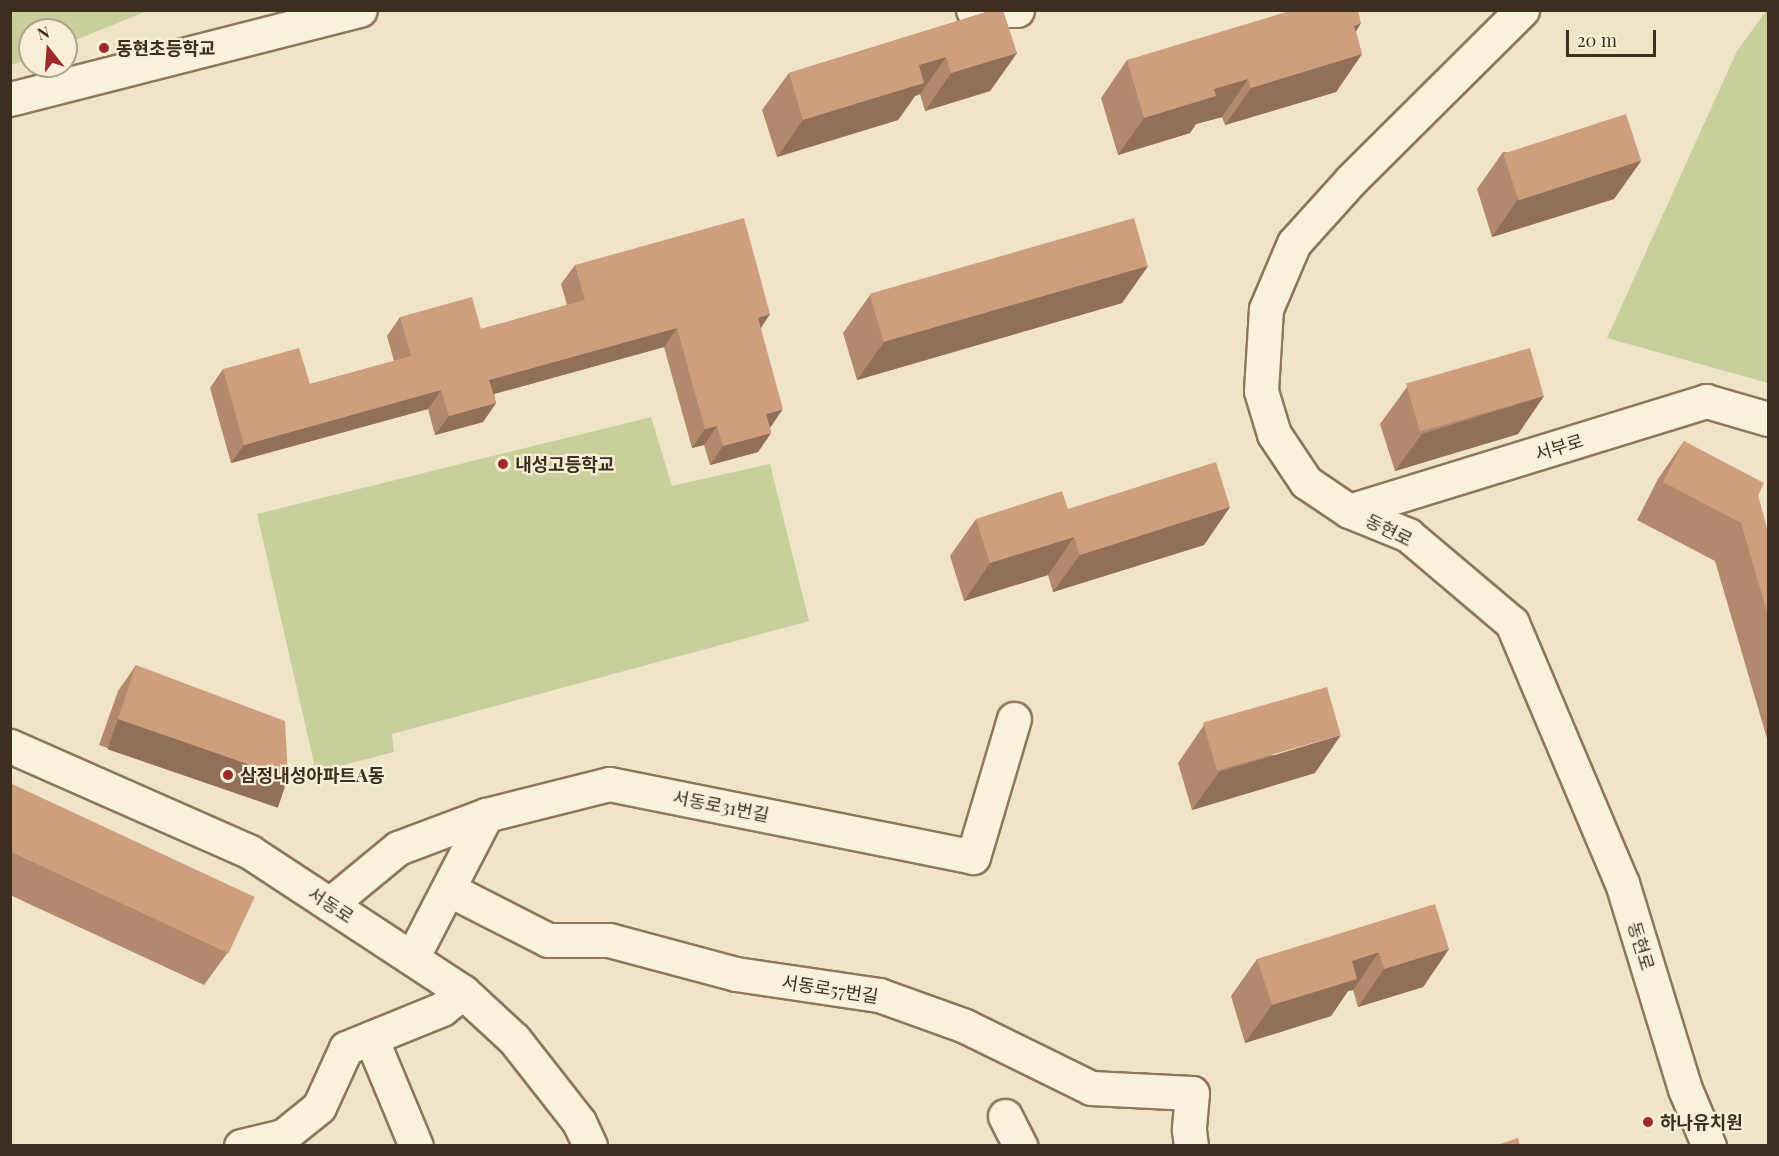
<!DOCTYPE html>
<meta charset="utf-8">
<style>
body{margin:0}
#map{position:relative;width:1779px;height:1156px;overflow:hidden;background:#f0e4c8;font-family:"Playfair Display","Noto Sans KR",serif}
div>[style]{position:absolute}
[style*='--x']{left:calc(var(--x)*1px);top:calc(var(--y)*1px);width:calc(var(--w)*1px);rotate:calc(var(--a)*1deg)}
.green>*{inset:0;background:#c9cf9b}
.roads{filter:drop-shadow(2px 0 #8d765c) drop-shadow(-2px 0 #8d765c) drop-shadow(0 2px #8d765c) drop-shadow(0 -2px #8d765c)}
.minor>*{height:33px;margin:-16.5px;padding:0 16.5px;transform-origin:16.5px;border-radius:16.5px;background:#faf1dc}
.wall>*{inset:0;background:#b2896c}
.shaded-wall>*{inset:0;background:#916f58;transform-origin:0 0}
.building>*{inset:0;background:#cf9f7d;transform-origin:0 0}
.dots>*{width:16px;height:16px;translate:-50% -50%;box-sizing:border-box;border:3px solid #f7eed8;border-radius:50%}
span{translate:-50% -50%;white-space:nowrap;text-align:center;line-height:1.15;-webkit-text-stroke:4.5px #f7eed8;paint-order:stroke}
.poi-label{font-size:18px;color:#3d2e20;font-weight:700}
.left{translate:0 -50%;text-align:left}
.street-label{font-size:18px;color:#3d2e20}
.frame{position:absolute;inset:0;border:12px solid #3d2e20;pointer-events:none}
.north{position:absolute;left:18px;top:18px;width:60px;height:60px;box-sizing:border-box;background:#f7eed8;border:2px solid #ada18e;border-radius:50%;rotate:343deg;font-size:16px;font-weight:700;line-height:24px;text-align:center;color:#3d2e20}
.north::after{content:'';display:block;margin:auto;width:21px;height:27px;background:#9e2a2b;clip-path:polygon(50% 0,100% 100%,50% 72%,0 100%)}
.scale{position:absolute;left:1566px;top:30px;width:90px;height:27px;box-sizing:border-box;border:3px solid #3d2e20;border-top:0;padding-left:8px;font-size:18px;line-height:21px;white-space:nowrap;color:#3d2e20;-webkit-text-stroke:4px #f7eed8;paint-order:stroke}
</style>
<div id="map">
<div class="green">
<i style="clip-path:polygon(11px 10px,147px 10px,147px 11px,66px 44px,66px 30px,30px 30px,30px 58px,11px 65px)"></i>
<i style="clip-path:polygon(1766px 11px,1768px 11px,1768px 383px,1607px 338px,1737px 51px)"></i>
<i style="clip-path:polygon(651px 417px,672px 486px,770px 464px,809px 621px,392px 734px,394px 752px,316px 772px,257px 514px)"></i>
</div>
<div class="roads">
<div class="minor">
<i style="--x:973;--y:10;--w:44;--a:0"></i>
<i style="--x:1522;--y:10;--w:241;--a:135.2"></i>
<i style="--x:1351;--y:180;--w:85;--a:132.1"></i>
<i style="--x:1294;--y:243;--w:72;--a:113"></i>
<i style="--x:1266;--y:309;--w:82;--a:93.5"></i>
<i style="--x:1261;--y:391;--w:45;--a:73.2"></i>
<i style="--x:1274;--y:434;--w:58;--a:56.3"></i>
<i style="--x:1306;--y:482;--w:52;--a:34"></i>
<i style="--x:1349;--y:511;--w:64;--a:22.1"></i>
<i style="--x:1408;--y:535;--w:136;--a:40.2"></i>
<i style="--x:1512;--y:623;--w:282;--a:67.1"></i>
<i style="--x:1622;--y:883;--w:215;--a:73"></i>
<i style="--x:1685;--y:1089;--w:62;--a:67.2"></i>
<i style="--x:10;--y:99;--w:361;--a:-14.3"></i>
<i style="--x:1349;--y:511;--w:374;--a:-17.1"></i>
<i style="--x:1706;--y:401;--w:65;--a:16.2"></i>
<i style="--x:10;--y:746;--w:262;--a:23.8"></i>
<i style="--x:250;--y:852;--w:255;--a:33.3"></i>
<i style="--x:463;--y:992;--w:69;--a:42.7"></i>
<i style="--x:514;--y:1039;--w:105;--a:51.9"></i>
<i style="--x:579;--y:1122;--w:26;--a:65"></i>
<i style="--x:448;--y:889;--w:112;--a:27"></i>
<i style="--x:548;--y:940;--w:61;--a:0"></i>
<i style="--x:609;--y:940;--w:131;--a:15"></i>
<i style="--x:736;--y:974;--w:145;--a:8.4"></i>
<i style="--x:879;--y:995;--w:91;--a:19.8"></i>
<i style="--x:965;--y:1026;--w:140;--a:26.2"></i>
<i style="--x:1091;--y:1088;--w:101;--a:2.8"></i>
<i style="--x:1192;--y:1093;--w:37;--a:95"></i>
<i style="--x:1189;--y:1130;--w:16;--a:83"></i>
<i style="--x:330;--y:904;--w:88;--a:-39.5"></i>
<i style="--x:398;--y:848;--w:94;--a:-20.6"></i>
<i style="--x:486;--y:815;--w:127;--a:-14.1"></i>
<i style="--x:609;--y:784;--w:371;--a:11.3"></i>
<i style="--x:973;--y:857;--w:144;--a:-73.5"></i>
<i style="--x:412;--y:958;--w:161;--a:-62.6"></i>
<i style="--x:371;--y:1038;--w:117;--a:67.4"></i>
<i style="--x:1005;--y:1116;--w:34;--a:63"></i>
<i style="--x:241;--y:1146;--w:43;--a:-13.4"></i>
<i style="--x:283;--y:1136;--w:46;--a:-38.9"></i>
<i style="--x:319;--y:1107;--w:65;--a:-65.4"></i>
<i style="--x:346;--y:1048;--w:104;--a:-22.1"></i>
<i style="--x:442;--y:1009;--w:27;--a:-39"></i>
</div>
</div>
<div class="wall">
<i style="clip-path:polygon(993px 10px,1017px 53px,990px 91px,925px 111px,920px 94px,915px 96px,898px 120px,777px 157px,762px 110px,789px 73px)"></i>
<i style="clip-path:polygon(1361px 23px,1356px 32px,1362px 54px,1336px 92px,1225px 125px,1222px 117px,1196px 124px,1190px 133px,1118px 155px,1101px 98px,1127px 60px)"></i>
<i style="clip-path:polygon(1503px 152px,1641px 161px,1614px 199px,1492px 237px,1477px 189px)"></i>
<i style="clip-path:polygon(575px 265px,770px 314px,761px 328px,770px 428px,771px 433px,758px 452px,710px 465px,704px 445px,692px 448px,664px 347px,494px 394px,496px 403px,483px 422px,435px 435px,428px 409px,231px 463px,210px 388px,223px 369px,310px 384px,394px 361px,387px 336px,400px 317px,481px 329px,567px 305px,561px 284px)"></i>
<i style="clip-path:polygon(1148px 266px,1122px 303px,857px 380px,843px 333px,870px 295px)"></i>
<i style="clip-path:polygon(1407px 387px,1544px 396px,1518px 434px,1395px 471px,1380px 424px)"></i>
<i style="clip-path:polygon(1684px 441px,1758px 496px,1768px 532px,1768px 742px,1715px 561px,1637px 520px,1658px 479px)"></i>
<i style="clip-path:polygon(1230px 507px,1204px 545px,1053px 592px,1048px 575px,964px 601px,950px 556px,976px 519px,1068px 509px)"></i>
<i style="clip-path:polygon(136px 665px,270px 804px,99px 745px,118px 691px)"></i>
<i style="clip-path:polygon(1204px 725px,1315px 773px,1192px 810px,1178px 763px)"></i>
<i style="clip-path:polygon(10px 783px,231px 948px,204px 985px,10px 895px)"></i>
<i style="clip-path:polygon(1449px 949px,1423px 987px,1358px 1007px,1353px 990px,1348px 991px,1331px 1016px,1245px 1043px,1231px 996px,1257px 959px)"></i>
</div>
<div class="shaded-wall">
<i style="clip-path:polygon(1361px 23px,1335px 61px,1354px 26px)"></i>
<i style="clip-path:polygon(1017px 53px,990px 91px,925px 111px,951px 73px)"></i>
<i style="clip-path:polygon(1362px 54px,1336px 92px,1225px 125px,1251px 88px)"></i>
<i style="clip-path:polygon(946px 57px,920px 94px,915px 96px,898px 120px,777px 157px,803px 120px,919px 65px)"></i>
<i style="clip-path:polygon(1248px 79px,1222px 117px,1196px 124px,1190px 133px,1118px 155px,1144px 118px,1214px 89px)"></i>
<i style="clip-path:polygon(1641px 161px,1614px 199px,1492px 237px,1518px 199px)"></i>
<i style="clip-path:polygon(1148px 266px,1122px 303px,857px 380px,884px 342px)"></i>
<i style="clip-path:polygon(770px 314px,757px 333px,758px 318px)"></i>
<i style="clip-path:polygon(677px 328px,664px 347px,476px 399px,489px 380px)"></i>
<i style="clip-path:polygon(441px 390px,428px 409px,231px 463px,244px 445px)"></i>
<i style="clip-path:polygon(1544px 396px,1518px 434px,1395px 471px,1422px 434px)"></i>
<i style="clip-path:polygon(496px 403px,483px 422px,435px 435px,449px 416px)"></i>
<i style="clip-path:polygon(783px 409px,770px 428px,766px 414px)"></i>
<i style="clip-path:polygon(717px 426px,704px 445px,692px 448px,705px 429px)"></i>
<i style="clip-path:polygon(771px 433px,758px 452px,710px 465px,723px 446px)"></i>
<i style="clip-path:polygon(1230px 507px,1204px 545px,1053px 592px,1080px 555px)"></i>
<i style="clip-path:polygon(1074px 537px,1048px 575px,964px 601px,990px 563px)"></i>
<i style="left:118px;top:719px;width:180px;height:32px;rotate:19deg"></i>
<i style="clip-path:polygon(1341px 735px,1315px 773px,1192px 810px,1219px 772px)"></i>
<i style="clip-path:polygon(1449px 949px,1423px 987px,1358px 1007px,1384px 969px)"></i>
<i style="clip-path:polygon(1379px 952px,1353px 990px,1348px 991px,1331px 1016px,1245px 1043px,1272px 1005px,1352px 961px)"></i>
</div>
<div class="building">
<i style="clip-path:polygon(993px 10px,1003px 10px,1017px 53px,951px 73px,946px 57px,919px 65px,924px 83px,803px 120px,789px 73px)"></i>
<i style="clip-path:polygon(1293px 10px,1358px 10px,1361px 23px,1354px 26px,1362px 54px,1251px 88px,1248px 79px,1214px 89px,1216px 96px,1144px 118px,1127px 60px)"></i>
<i style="left:1626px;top:114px;width:49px;height:129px;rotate:72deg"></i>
<i style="clip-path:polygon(744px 218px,770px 314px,758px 318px,783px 409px,766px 414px,771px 433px,723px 446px,717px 426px,705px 429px,677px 328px,489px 380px,496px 403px,449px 416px,441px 390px,244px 445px,223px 369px,299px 348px,310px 384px,411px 356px,400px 317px,472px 297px,481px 329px,585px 300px,575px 265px)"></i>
<i style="left:1134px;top:218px;width:50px;height:275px;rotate:74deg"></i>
<i style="left:1530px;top:348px;width:50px;height:129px;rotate:74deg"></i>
<i style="clip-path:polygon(1684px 441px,1764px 483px,1758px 496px,1768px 532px,1768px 615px,1741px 523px,1663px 482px)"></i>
<i style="clip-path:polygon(1216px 462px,1230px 507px,1080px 555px,1074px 537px,990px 563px,976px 519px,1062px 491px,1068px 509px)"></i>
<i style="clip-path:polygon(136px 665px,285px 721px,288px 778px,118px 719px)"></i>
<i style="left:1327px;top:687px;width:50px;height:129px;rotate:74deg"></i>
<i style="left:10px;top:783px;width:270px;height:62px;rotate:25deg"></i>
<i style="clip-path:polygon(1435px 904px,1449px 949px,1384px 969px,1379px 952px,1352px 961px,1357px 979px,1272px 1005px,1257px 959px)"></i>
<i style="clip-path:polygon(1518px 1138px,1520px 1146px,1494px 1146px)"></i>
</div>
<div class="dots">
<i style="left:104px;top:48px;background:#9e2a2b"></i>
<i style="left:503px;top:464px;background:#9e2a2b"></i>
<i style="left:228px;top:775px;background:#9e2a2b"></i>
<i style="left:1648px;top:1122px;background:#9e2a2b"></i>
</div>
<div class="poi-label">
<span class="left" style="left:116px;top:48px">동현초등학교</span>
<span class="left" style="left:515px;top:464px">내성고등학교</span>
<span class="left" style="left:240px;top:775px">삼정내성아파트A동</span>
<span class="left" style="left:1660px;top:1122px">하나유치원</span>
</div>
<div class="street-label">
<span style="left:1559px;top:447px;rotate:-17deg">서부로</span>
<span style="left:1389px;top:530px;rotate:26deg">동현로</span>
<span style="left:721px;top:806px;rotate:11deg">서동로31번길</span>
<span style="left:331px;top:905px;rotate:33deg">서동로</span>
<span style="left:1641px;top:946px;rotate:73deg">동현로</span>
<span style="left:830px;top:989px;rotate:9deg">서동로57번길</span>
</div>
<div class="frame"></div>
<div class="north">N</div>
<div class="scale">20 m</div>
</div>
